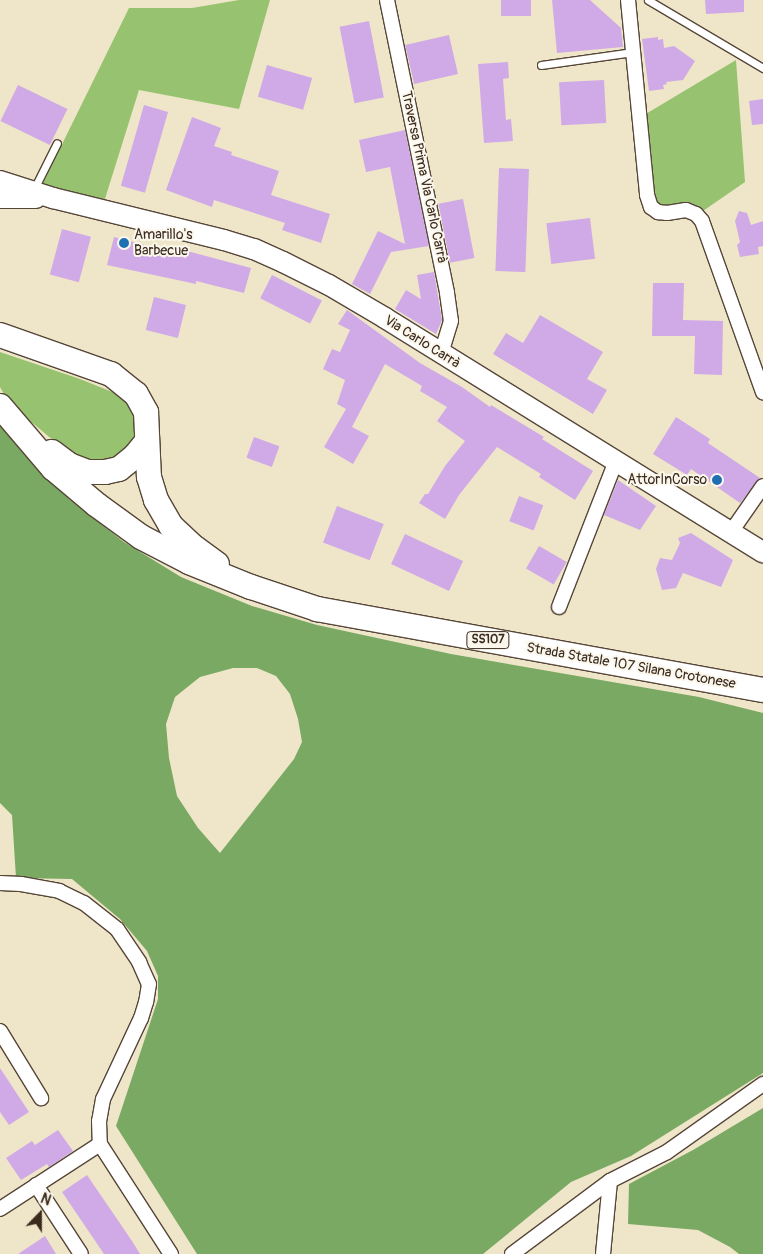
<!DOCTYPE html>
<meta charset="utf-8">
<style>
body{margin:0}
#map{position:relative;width:763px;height:1254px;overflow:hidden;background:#efe6c9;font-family:Pangolin,sans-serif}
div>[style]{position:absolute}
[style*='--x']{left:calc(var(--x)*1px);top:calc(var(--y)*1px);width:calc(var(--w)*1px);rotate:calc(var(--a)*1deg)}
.green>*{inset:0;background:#97c370}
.forest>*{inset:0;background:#79a962}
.building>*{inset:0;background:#d0aae6;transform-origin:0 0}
.roads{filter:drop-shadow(1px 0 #564638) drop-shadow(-1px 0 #564638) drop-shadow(0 1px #564638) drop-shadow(0 -1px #564638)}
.service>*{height:7px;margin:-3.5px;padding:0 3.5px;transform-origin:3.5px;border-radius:3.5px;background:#fff}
.minor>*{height:14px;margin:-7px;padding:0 7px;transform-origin:7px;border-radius:7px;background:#fff}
.secondary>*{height:20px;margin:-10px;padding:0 10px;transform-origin:10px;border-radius:10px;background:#fff}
.trunk>*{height:24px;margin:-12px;padding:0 12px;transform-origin:12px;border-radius:12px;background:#fff}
.dots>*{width:14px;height:14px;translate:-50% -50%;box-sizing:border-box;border:2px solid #fbf7ec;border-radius:50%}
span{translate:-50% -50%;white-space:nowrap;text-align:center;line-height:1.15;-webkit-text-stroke:4px #fbf7ec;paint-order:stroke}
.shield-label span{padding:1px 4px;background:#fbf7ec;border:1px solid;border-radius:4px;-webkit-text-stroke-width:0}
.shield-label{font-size:12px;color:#3b2a1e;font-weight:700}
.street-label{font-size:14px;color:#3b2a1e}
.poi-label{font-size:14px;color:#3b2a1e}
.left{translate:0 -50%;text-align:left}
.right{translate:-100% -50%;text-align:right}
.north{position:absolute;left:15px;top:1189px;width:50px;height:50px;-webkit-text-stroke:4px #fbf7ec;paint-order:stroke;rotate:22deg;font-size:14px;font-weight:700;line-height:20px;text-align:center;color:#3b2a1e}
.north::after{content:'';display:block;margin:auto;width:18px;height:22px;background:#3b2a1e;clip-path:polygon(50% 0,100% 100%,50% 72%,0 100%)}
</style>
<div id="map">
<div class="green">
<i style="clip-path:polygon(239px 0,270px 0,239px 109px,139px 90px,104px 202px,42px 185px,129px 8px,192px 8px)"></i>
<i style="clip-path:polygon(736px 60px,745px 182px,703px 211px,697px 208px,670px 209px,654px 204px,644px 115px)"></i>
<i style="clip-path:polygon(0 352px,80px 379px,125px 397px,138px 415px,135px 440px,128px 452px,93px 469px,74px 458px,9px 403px,0 387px)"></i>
</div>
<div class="forest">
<i style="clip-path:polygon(evenodd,0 423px,22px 451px,69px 499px,124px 542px,181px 577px,252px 606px,317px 625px,451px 654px,699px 697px,763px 713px,763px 1073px,631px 1156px,571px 1182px,483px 1254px,197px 1254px,116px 1126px,158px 999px,158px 976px,147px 951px,120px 919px,72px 879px,16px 878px,12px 815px,0 803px,0 423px,233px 668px,257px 668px,276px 676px,290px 694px,298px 719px,302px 742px,294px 759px,220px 853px,198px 828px,177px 796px,169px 758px,166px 724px,175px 697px,200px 677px,233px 668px)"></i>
<i style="clip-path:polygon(763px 1108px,763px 1254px,739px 1254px,730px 1247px,698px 1230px,628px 1224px,629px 1184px,693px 1150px)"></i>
</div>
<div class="building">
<i style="left:501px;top:0;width:30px;height:16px"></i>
<i style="clip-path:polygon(552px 0,590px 0,621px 28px,623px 47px,557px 53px)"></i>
<i style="clip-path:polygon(705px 0,744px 0,744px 12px,706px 14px)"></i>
<i style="left:369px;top:21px;width:78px;height:30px;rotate:79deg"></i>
<i style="left:449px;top:35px;width:40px;height:45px;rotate:77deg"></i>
<i style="clip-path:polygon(658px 37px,658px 40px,663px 39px,664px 48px,674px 46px,695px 61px,683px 80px,666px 82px,667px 84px,663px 85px,664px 89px,649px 91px,642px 39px)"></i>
<i style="clip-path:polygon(508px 62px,509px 78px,503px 79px,506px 120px,511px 119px,513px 141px,484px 143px,478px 64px)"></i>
<i style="left:267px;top:65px;width:47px;height:33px;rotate:16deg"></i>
<i style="left:604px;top:80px;width:43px;height:45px;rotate:87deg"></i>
<i style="left:18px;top:85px;width:55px;height:40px;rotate:26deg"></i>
<i style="clip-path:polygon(763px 99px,763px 124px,752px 125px,749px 101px)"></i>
<i style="left:144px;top:105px;width:25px;height:84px;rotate:16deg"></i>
<i style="clip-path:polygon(192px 117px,221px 128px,214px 146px,232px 152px,231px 155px,279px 171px,271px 195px,330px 214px,321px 243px,282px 230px,285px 223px,214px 200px,212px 207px,166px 190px)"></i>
<i style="clip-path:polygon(405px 130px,429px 246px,391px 252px,370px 294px,352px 284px,378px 231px,405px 244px,390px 167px,366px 172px,359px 140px)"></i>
<i style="left:499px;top:168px;width:30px;height:103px;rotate:2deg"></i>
<i style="left:463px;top:199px;width:60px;height:25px;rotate:79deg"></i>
<i style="clip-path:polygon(739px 211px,747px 213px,751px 225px,763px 221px,763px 246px,758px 247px,759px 254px,740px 257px,737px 245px,740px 242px,735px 221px)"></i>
<i style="left:590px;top:218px;width:41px;height:44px;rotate:83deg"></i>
<i style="left:62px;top:229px;width:30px;height:47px;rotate:15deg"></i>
<i style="clip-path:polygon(114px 237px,171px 252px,172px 247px,251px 268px,244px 293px,196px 281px,196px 284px,107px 265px)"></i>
<i style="clip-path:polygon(434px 272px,442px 320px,436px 334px,395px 309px,406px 290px,421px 299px,417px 275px)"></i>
<i style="left:272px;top:275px;width:56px;height:26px;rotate:27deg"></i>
<i style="clip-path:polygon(653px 283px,684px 283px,683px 320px,723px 321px,722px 375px,694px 374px,695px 336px,652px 336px)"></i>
<i style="left:154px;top:297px;width:33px;height:34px;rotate:14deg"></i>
<i style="clip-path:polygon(347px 310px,420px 363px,462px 387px,490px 407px,491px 405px,544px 437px,542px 439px,593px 471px,575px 500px,539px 477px,541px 474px,497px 447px,459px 495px,445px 519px,419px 503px,425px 494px,428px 494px,445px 466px,465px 441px,437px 421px,447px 407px,420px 391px,422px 386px,385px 364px,352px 427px,369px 436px,353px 464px,324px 447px,346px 409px,337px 404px,345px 380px,323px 369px,332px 349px,340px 352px,350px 330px,338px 324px)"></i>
<i style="clip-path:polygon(540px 315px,603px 352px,587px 379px,607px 390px,593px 414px,493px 354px,506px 333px,523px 343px)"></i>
<i style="clip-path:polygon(676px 417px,710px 439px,708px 443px,760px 478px,740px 503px,691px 469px,687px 475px,653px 454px)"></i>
<i style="left:254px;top:437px;width:27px;height:22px;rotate:20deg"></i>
<i style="clip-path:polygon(618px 480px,656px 506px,640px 530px,604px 515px)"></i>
<i style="left:519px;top:496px;width:26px;height:27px;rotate:21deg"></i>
<i style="left:337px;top:506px;width:50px;height:39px;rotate:21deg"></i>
<i style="clip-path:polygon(691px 533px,733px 560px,721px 587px,683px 573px,676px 588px,662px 590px,656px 569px,660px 558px,672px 560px,680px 543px,678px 538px)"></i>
<i style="left:405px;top:534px;width:64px;height:33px;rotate:25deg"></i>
<i style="left:539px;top:546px;width:32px;height:26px;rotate:30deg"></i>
<i style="clip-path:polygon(0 1068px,29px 1112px,9px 1125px,0 1112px)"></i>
<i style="clip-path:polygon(58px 1130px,73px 1151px,49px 1167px,47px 1164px,21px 1180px,6px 1158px,32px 1141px,35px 1145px)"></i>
<i style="clip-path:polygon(87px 1175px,132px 1241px,140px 1254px,104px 1254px,62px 1192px)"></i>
<i style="clip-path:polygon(45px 1236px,56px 1254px,18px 1254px)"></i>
</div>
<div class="roads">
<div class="service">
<i style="--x:648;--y:0;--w:134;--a:30.6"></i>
<i style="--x:541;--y:65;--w:93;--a:-8"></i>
<i style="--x:34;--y:189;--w:51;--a:-63.4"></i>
</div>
<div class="minor">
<i style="--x:387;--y:0;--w:299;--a:78.4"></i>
<i style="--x:447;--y:293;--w:28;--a:82"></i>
<i style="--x:451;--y:321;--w:34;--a:107"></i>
<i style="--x:628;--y:0;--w:196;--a:84.4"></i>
<i style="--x:647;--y:195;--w:13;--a:72"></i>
<i style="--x:651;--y:207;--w:9;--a:36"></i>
<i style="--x:658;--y:212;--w:9;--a:6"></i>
<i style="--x:667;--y:213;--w:19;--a:-9"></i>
<i style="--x:686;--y:210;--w:11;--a:22"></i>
<i style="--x:696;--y:214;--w:9;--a:49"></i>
<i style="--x:702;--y:221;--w:182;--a:70.4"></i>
<i style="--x:731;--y:532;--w:56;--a:-55.2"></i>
<i style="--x:559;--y:607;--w:157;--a:-68.7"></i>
<i style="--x:0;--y:883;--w:21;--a:3"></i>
<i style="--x:21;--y:884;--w:39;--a:10"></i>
<i style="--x:59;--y:891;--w:28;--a:26"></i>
<i style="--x:84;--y:903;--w:42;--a:38.2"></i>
<i style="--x:117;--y:929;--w:40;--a:56"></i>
<i style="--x:139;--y:962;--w:24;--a:66"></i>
<i style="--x:149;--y:984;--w:18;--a:99"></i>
<i style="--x:146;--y:1002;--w:17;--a:107"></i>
<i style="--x:141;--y:1018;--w:89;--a:115.1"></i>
<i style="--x:103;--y:1099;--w:22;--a:100"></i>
<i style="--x:99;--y:1121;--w:23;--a:88"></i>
<i style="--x:100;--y:1144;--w:131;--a:57.2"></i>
<i style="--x:0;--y:1031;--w:79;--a:58.5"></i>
<i style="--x:36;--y:1185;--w:82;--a:56.9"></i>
<i style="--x:0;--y:1209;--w:119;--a:-33"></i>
<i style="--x:512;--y:1254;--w:122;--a:-36.7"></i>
<i style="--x:610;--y:1181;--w:64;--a:-27"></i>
<i style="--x:667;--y:1152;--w:118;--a:-35.3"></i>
<i style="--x:603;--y:1254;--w:73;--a:-84.5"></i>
</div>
<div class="secondary">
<i style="--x:0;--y:181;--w:56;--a:17.8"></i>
<i style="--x:53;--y:198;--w:176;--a:13.8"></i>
<i style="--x:224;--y:240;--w:31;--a:17"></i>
<i style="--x:254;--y:249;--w:32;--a:24"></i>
<i style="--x:283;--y:262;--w:51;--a:26.6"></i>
<i style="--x:329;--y:285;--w:65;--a:30.5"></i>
<i style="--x:385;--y:318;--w:445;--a:31.8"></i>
<i style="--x:0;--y:198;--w:36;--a:0"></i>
</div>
<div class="trunk">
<i style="--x:0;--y:335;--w:118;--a:19.4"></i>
<i style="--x:111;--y:374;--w:32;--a:39"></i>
<i style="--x:136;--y:394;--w:21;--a:61"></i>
<i style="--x:146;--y:412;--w:65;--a:87.4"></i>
<i style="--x:149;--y:477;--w:24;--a:73"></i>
<i style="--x:156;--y:500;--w:30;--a:60"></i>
<i style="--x:171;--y:526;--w:33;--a:43"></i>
<i style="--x:195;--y:548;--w:27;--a:36"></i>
<i style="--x:0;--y:406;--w:82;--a:49.5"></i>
<i style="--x:53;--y:468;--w:57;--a:40.1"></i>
<i style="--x:97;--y:505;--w:54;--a:36"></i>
<i style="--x:141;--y:537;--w:54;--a:27.5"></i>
<i style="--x:189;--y:562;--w:67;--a:22"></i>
<i style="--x:251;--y:587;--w:70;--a:18.4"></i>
<i style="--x:317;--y:609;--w:453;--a:10.3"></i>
<i style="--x:52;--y:452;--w:21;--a:37"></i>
<i style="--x:69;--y:465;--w:19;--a:21"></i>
<i style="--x:87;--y:472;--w:18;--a:0"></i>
<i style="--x:105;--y:472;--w:14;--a:-12"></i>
<i style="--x:119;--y:469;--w:21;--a:-39"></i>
<i style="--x:135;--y:456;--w:19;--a:-51"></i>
</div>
</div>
<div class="dots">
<i style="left:124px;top:243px;background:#1f6fb2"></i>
<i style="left:717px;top:480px;background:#1f6fb2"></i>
</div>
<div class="shield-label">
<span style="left:488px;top:640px">SS107</span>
</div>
<div class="street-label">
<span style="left:424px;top:177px;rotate:78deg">Traversa Prima Via Carlo Carrà</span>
<span style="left:422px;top:342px;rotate:32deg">Via Carlo Carrà</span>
<span style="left:631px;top:666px;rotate:10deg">Strada Statale 107 Silana Crotonese</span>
</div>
<div class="poi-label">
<span class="left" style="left:134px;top:243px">Amarillo's<br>Barbecue</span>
<span class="right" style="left:707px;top:480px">AttorInCorso</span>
</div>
<div class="north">N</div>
</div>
